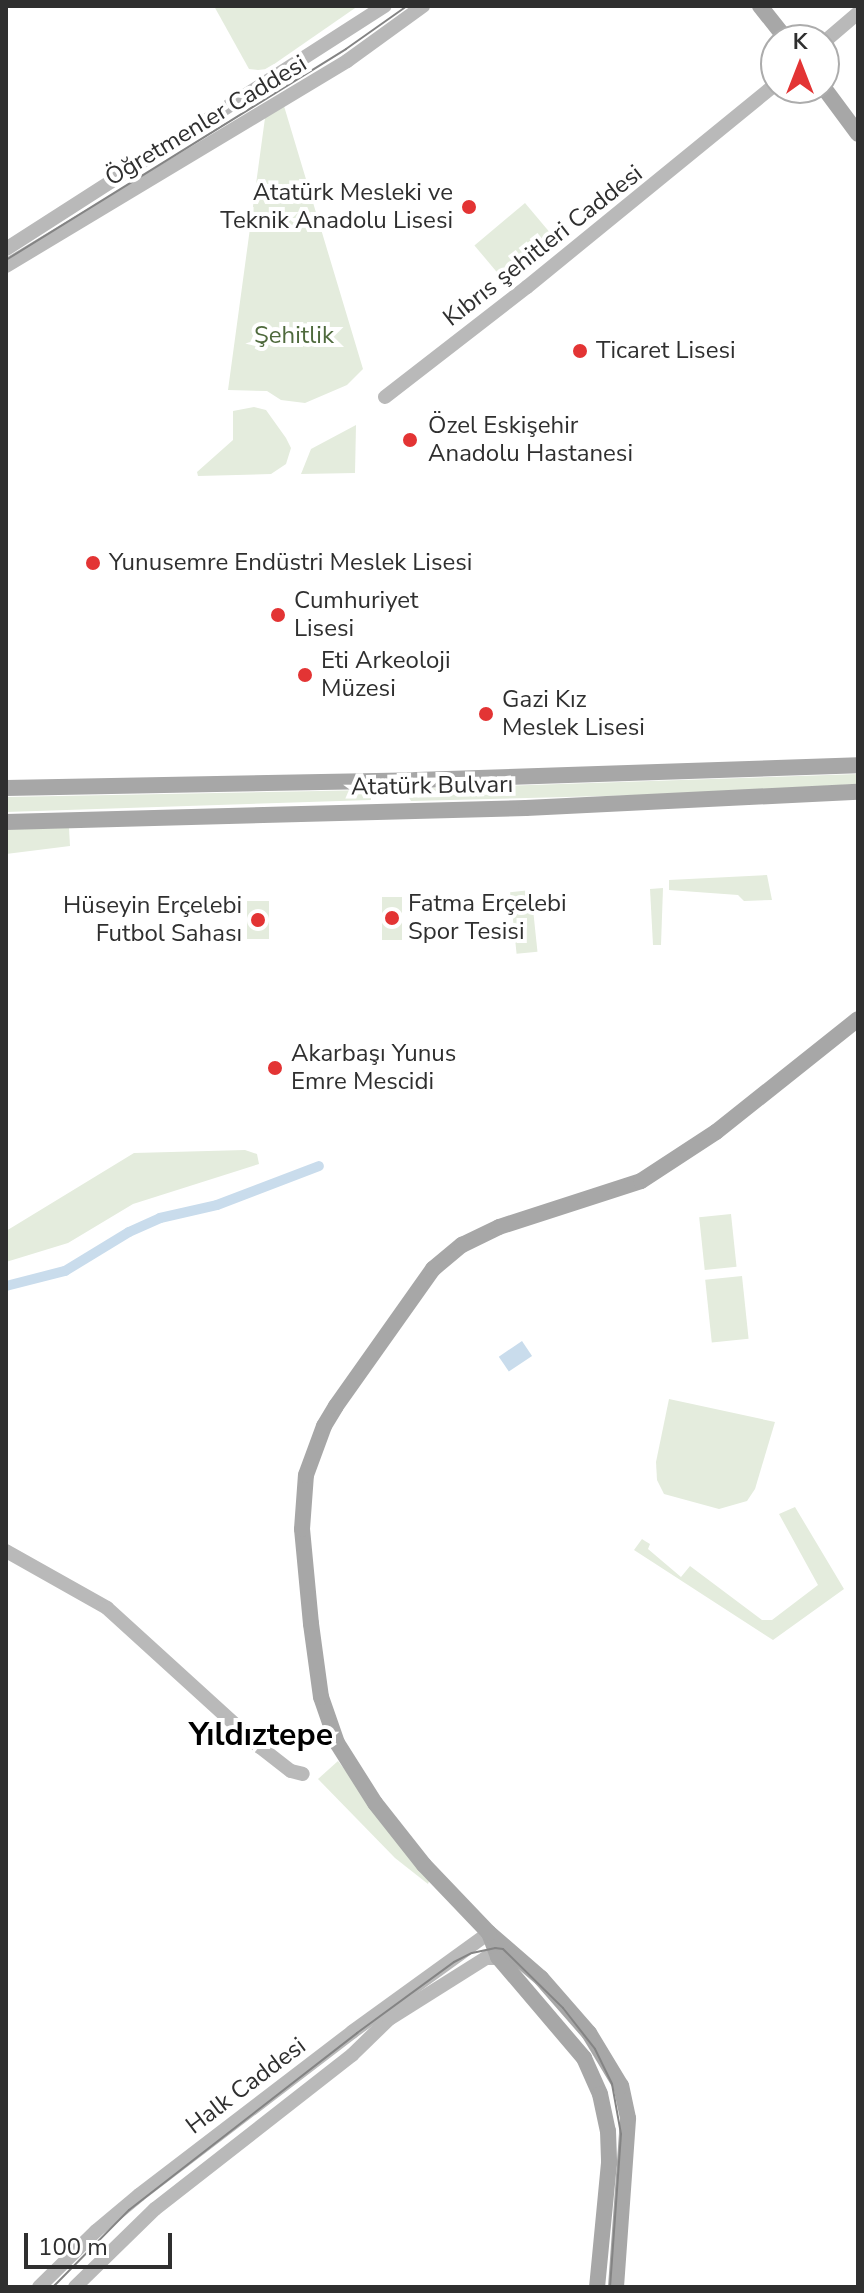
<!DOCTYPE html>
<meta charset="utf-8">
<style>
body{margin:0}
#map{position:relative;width:864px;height:2293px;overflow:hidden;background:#fff;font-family:"Nunito Sans",sans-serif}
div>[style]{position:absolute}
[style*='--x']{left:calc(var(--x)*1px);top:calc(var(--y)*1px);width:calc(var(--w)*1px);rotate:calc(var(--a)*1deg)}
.green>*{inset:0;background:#e4ecdd;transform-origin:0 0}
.water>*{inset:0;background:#c9dcec;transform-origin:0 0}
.canal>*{height:10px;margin:-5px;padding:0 5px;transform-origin:5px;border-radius:5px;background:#c9dcec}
.secondary>*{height:14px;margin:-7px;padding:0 7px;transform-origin:7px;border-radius:7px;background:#b9b9b9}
.primary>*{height:16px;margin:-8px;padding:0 8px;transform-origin:8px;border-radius:8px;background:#a7a7a7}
.tram>*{height:2px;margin:-1px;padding:0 1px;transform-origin:1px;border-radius:1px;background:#848484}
.dots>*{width:22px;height:22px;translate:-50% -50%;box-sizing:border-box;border:4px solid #fff;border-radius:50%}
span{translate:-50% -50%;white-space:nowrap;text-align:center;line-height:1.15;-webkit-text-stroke:8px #fff;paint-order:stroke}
.street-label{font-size:24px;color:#2f2f2f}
.poi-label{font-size:24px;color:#2f2f2f}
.right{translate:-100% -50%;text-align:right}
.left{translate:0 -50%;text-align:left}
.park-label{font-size:24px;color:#4f6a3d}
.district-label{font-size:32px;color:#000;font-weight:700}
.frame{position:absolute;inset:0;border:8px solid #2f2f2f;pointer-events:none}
.north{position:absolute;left:760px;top:24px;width:80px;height:80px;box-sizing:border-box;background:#fff;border:2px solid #acacac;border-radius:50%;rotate:0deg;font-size:22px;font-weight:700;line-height:32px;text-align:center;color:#2f2f2f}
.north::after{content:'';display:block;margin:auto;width:28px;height:36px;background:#e33434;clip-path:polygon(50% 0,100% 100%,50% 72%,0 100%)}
.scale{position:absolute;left:24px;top:2233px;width:148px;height:36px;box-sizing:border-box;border:4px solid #2f2f2f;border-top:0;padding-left:10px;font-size:24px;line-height:28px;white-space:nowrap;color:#2f2f2f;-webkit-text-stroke:6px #fff;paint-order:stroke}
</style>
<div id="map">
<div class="green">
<i style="clip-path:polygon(214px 6px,358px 6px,267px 69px,258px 70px,249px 69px)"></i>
<i style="clip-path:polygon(284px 106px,363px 369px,347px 385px,305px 403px,281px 400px,267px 391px,228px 390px,265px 118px)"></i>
<i style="left:525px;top:203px;width:38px;height:66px;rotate:50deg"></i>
<i style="clip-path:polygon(254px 407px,266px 410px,286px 438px,291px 448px,286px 464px,271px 474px,198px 476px,197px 472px,233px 440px,233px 411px)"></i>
<i style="clip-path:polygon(356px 425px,355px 473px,301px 474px,311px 449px)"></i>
<i style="clip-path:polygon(858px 774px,858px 784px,682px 794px,411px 801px,408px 796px,412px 789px)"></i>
<i style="clip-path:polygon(371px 790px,371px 800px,6px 812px,6px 797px)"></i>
<i style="clip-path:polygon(69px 828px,70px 846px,6px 854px,6px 829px)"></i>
<i style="clip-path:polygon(767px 875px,772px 900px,744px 901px,738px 895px,669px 890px,669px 880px)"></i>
<i style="clip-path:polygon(663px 888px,661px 945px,653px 945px,650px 889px)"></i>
<i style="left:531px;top:890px;width:62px;height:21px;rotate:84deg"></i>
<i style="left:382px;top:897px;width:20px;height:43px"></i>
<i style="left:247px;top:901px;width:22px;height:38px"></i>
<i style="clip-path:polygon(245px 1150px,257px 1154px,259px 1164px,133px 1204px,68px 1243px,6px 1262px,6px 1231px,134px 1153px)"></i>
<i style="left:731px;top:1214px;width:53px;height:32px;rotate:84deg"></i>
<i style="left:742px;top:1276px;width:63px;height:37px;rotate:84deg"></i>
<i style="clip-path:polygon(669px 1399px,775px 1422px,755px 1489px,747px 1501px,719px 1509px,664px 1494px,657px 1480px,656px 1462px)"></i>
<i style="clip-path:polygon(795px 1507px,844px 1589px,773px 1640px,634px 1550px,642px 1539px,645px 1541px,650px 1544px,648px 1549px,681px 1577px,690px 1566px,762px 1620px,772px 1620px,818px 1585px,779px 1514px)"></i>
<i style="clip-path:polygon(338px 1761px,430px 1879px,428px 1884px,395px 1858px,318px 1779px)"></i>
</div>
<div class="water">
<i style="left:522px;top:1341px;width:18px;height:28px;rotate:56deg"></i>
</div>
<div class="canal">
<i style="--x:6;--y:1286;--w:61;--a:-14.3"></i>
<i style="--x:65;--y:1271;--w:75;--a:-31.4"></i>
<i style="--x:129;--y:1232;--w:34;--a:-24"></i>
<i style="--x:160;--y:1218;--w:58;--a:-12.8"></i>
<i style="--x:217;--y:1205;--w:109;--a:-20.9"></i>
</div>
<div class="secondary">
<i style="--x:824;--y:42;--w:45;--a:-40.5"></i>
<i style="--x:6;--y:249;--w:450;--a:-32.7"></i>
<i style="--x:6;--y:266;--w:398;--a:-31"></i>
<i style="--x:347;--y:61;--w:94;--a:-35.9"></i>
<i style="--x:385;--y:397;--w:180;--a:-37.8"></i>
<i style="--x:527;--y:287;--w:321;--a:-39.2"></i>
<i style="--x:6;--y:1551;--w:116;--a:29.4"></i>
<i style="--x:107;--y:1608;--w:207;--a:42.3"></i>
<i style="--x:260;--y:1747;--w:39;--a:38"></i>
<i style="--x:291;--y:1771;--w:12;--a:14"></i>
<i style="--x:39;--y:2287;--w:80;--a:-44.5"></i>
<i style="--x:96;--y:2231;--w:56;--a:-39.9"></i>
<i style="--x:139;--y:2195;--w:268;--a:-37.4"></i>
<i style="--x:352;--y:2032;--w:169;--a:-35.9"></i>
<i style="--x:75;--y:2287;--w:112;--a:-44.3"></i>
<i style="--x:155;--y:2209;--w:250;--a:-38"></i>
<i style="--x:352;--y:2055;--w:52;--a:-44.2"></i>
<i style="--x:389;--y:2019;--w:115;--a:-32.2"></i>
<i style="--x:486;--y:1958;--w:12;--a:0"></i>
</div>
<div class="primary">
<i style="--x:760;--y:6;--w:43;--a:51.5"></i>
<i style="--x:824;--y:88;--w:57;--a:53.5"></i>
<i style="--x:6;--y:788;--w:410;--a:-1.1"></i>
<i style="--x:416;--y:780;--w:442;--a:-1.9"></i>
<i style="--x:6;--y:822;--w:520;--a:-1.54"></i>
<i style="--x:526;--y:808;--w:332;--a:-2.8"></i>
<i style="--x:489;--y:1933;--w:26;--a:69"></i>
<i style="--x:498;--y:1957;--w:133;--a:49.6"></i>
<i style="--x:584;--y:2058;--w:39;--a:66"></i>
<i style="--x:600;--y:2094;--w:38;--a:78"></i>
<i style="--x:608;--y:2131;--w:32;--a:88"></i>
<i style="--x:609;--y:2163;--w:125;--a:95.5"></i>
<i style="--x:616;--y:2287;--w:169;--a:-85.9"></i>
<i style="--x:628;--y:2118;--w:33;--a:-102"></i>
<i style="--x:621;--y:2086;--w:62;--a:-121.1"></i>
<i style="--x:589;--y:2033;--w:73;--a:-131.1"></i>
<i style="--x:541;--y:1978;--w:69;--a:-139.1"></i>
<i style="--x:489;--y:1933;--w:94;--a:-133.7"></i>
<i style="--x:424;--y:1865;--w:79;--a:-128.3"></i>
<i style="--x:375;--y:1803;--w:71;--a:-122.3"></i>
<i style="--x:337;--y:1743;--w:49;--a:-109.2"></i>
<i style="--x:321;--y:1697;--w:74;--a:-97.8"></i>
<i style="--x:311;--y:1624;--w:95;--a:-95.4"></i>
<i style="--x:302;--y:1529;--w:54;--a:-85.8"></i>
<i style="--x:306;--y:1475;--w:52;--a:-69.8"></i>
<i style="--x:324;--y:1426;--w:23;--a:-59"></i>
<i style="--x:336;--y:1406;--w:168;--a:-54.7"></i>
<i style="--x:433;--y:1269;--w:38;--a:-40"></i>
<i style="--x:462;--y:1245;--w:41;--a:-25.9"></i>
<i style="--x:499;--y:1227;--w:149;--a:-17.9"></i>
<i style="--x:641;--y:1181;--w:90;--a:-33.2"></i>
<i style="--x:716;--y:1132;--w:181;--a:-38.5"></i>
</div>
<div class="tram">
<i style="--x:6;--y:260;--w:400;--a:-31.8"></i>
<i style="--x:346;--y:49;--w:75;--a:-35.2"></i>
<i style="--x:53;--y:2287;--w:108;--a:-45.4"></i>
<i style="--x:129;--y:2210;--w:289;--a:-37.8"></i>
<i style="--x:357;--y:2033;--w:120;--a:-36.2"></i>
<i style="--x:454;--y:1962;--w:20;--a:-27"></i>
<i style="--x:472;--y:1953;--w:24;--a:-12"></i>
<i style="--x:495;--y:1948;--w:8;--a:7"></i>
<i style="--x:503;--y:1949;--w:84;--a:44.5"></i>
<i style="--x:563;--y:2008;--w:52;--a:52"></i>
<i style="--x:595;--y:2049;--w:39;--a:64"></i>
<i style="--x:612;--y:2084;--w:51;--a:79.8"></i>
<i style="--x:621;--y:2134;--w:153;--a:94.1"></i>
</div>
<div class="dots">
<i style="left:469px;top:207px;background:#e33434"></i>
<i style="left:580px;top:351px;background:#e33434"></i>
<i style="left:410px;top:440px;background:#e33434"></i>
<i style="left:93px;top:563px;background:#e33434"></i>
<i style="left:278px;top:615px;background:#e33434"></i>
<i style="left:305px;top:675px;background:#e33434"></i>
<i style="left:486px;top:714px;background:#e33434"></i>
<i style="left:392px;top:918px;background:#e33434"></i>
<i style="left:258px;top:920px;background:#e33434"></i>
<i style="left:275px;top:1068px;background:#e33434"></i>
</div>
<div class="street-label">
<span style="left:206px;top:121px;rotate:-31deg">Öğretmenler Caddesi</span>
<span style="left:543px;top:246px;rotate:-38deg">Kıbrıs şehitleri Caddesi</span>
<span style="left:432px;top:786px;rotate:-1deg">Atatürk Bulvarı</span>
<span style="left:246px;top:2086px;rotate:-37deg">Halk Caddesi</span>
</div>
<div class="poi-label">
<span class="right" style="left:453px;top:207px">Atatürk Mesleki ve<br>Teknik Anadolu Lisesi</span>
<span class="left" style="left:596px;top:351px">Ticaret Lisesi</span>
<span class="left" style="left:428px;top:440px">Özel Eskişehir<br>Anadolu Hastanesi</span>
<span class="left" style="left:109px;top:563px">Yunusemre Endüstri Meslek Lisesi</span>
<span class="left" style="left:294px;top:615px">Cumhuriyet<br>Lisesi</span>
<span class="left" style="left:321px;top:675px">Eti Arkeoloji<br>Müzesi</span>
<span class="left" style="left:502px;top:714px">Gazi Kız<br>Meslek Lisesi</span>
<span class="left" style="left:408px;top:918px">Fatma Erçelebi<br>Spor Tesisi</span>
<span class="right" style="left:242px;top:920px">Hüseyin Erçelebi<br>Futbol Sahası</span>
<span class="left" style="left:291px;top:1068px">Akarbaşı Yunus<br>Emre Mescidi</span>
</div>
<div class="park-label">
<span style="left:294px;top:336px">Şehitlik</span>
</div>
<div class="district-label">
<span style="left:261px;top:1735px">Yıldıztepe</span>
</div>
<div class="frame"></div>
<div class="north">K</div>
<div class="scale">100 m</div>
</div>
